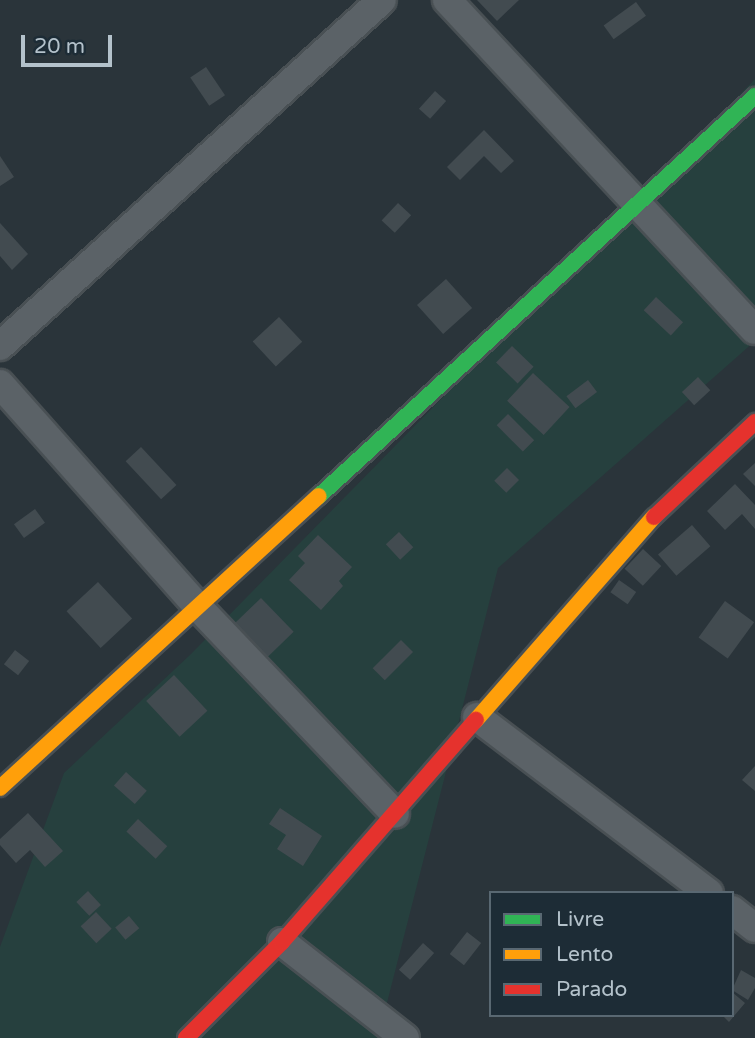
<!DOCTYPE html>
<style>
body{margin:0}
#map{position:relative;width:755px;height:1038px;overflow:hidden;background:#2a343a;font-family:"Varela Round",sans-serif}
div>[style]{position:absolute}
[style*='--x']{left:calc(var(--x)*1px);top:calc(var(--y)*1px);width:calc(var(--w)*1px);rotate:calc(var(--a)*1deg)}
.green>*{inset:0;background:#26403e}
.building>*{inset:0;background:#424b50;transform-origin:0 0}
.roads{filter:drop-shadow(2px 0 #495054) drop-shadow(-2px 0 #495054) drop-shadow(0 2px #495054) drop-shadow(0 -2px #495054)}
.street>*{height:28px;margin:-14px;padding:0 14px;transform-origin:14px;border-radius:14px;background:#5b6267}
.fast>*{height:16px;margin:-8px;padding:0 8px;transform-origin:8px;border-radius:8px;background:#30b455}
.slow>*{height:16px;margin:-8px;padding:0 8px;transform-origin:8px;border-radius:8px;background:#ff9f0a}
.jam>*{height:16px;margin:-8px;padding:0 8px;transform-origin:8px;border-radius:8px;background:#e5322d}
span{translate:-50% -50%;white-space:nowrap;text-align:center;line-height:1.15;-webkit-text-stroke:5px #1d2c36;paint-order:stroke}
.legend{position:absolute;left:489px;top:891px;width:245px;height:126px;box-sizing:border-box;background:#1d2c36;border:2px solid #596872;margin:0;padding:9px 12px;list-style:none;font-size:21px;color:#b4c2cb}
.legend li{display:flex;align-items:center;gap:14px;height:35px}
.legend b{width:35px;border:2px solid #596872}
.scale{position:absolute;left:21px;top:35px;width:91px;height:32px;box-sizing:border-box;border:4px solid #b4c2cb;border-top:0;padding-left:9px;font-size:21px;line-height:24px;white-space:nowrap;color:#b4c2cb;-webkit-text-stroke:5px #1d2c36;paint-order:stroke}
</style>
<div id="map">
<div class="green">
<i style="clip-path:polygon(755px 79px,755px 341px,498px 568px,378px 1038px,0 1038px,0 947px,64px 773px,191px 654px)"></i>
</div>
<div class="building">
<i style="clip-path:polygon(477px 0,519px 0,497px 21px)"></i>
<i style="left:636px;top:2px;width:17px;height:40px;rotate:54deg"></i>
<i style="left:206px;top:67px;width:34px;height:19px;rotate:56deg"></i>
<i style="left:435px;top:91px;width:15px;height:24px;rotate:42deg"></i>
<i style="clip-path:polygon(484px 130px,514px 161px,501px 173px,484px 156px,460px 180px,447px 167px)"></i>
<i style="clip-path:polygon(0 156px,14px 177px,0 186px)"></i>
<i style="left:398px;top:203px;width:18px;height:24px;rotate:43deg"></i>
<i style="clip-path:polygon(0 223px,28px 254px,12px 270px,0 256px)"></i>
<i style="left:446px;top:279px;width:39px;height:39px;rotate:48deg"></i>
<i style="left:656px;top:297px;width:37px;height:18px;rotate:43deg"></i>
<i style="left:279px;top:317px;width:34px;height:36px;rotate:47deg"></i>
<i style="left:512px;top:346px;width:30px;height:23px;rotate:44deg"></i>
<i style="left:533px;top:373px;width:50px;height:38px;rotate:43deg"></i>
<i style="left:698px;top:377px;width:18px;height:22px;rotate:47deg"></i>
<i style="left:588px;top:380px;width:15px;height:27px;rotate:53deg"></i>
<i style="left:508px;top:414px;width:37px;height:16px;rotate:45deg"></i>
<i style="left:141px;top:447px;width:52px;height:21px;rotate:47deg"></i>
<i style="clip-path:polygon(755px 463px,755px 486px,743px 474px)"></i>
<i style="left:507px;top:468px;width:17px;height:18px;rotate:45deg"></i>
<i style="clip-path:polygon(735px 484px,755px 505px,755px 529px,742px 514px,725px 530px,707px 511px)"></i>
<i style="left:35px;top:509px;width:17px;height:26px;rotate:54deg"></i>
<i style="left:692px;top:525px;width:28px;height:45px;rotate:49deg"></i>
<i style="left:399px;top:532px;width:21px;height:18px;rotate:47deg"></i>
<i style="clip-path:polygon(318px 535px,352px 567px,339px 581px,343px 586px,321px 610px,289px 580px,305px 563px,298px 556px)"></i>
<i style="left:643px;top:549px;width:25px;height:27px;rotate:43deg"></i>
<i style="left:619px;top:580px;width:21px;height:15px;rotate:35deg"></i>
<i style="left:98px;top:582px;width:50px;height:43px;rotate:47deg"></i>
<i style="left:261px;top:598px;width:47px;height:43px;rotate:46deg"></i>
<i style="left:725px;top:601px;width:36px;height:45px;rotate:36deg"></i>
<i style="left:401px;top:640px;width:17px;height:40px;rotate:45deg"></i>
<i style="left:15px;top:650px;width:18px;height:18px;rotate:38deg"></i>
<i style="left:174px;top:675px;width:49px;height:38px;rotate:47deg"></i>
<i style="clip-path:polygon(755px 766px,755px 791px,742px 780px)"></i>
<i style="left:126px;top:772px;width:28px;height:18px;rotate:42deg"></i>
<i style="clip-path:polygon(280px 808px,322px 836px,303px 866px,277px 849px,286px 835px,269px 824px)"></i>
<i style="clip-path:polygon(28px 813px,63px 851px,45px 867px,30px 850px,16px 863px,0 845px,0 839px)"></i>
<i style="left:138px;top:819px;width:40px;height:17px;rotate:43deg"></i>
<i style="left:88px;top:891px;width:19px;height:16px;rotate:47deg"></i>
<i style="left:96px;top:912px;width:23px;height:21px;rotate:47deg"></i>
<i style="left:129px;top:916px;width:16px;height:18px;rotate:50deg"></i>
<i style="left:467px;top:932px;width:18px;height:28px;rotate:38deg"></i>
<i style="left:423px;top:943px;width:15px;height:36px;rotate:42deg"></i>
<i style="clip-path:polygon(741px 970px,755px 978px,755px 988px,748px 1000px,732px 990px)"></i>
<i style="clip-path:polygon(732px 992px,745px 1003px,729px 1022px,722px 1015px,732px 1015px)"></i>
</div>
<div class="roads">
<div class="street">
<i style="--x:447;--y:0;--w:451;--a:47"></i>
<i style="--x:0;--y:346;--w:515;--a:-42.17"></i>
<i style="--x:0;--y:384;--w:300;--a:48.4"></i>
<i style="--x:199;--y:608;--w:284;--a:46.4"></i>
<i style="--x:477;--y:717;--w:291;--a:37.2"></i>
<i style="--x:732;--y:910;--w:29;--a:38"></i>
<i style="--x:282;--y:942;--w:156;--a:38"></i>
</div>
<div class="fast">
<i style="--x:319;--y:496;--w:592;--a:-42.53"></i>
</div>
<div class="slow">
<i style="--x:476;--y:720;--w:270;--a:-48.8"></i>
<i style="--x:0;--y:788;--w:432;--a:-42.5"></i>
</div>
<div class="jam">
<i style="--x:654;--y:517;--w:139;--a:-43.2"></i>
<i style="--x:186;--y:1038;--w:136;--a:-45"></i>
<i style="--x:282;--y:942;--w:295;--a:-48.9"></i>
</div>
</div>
<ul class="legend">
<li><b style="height:9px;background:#30b455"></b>Livre</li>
<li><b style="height:9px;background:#ff9f0a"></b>Lento</li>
<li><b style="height:9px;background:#e5322d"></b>Parado</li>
</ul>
<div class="scale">20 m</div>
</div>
